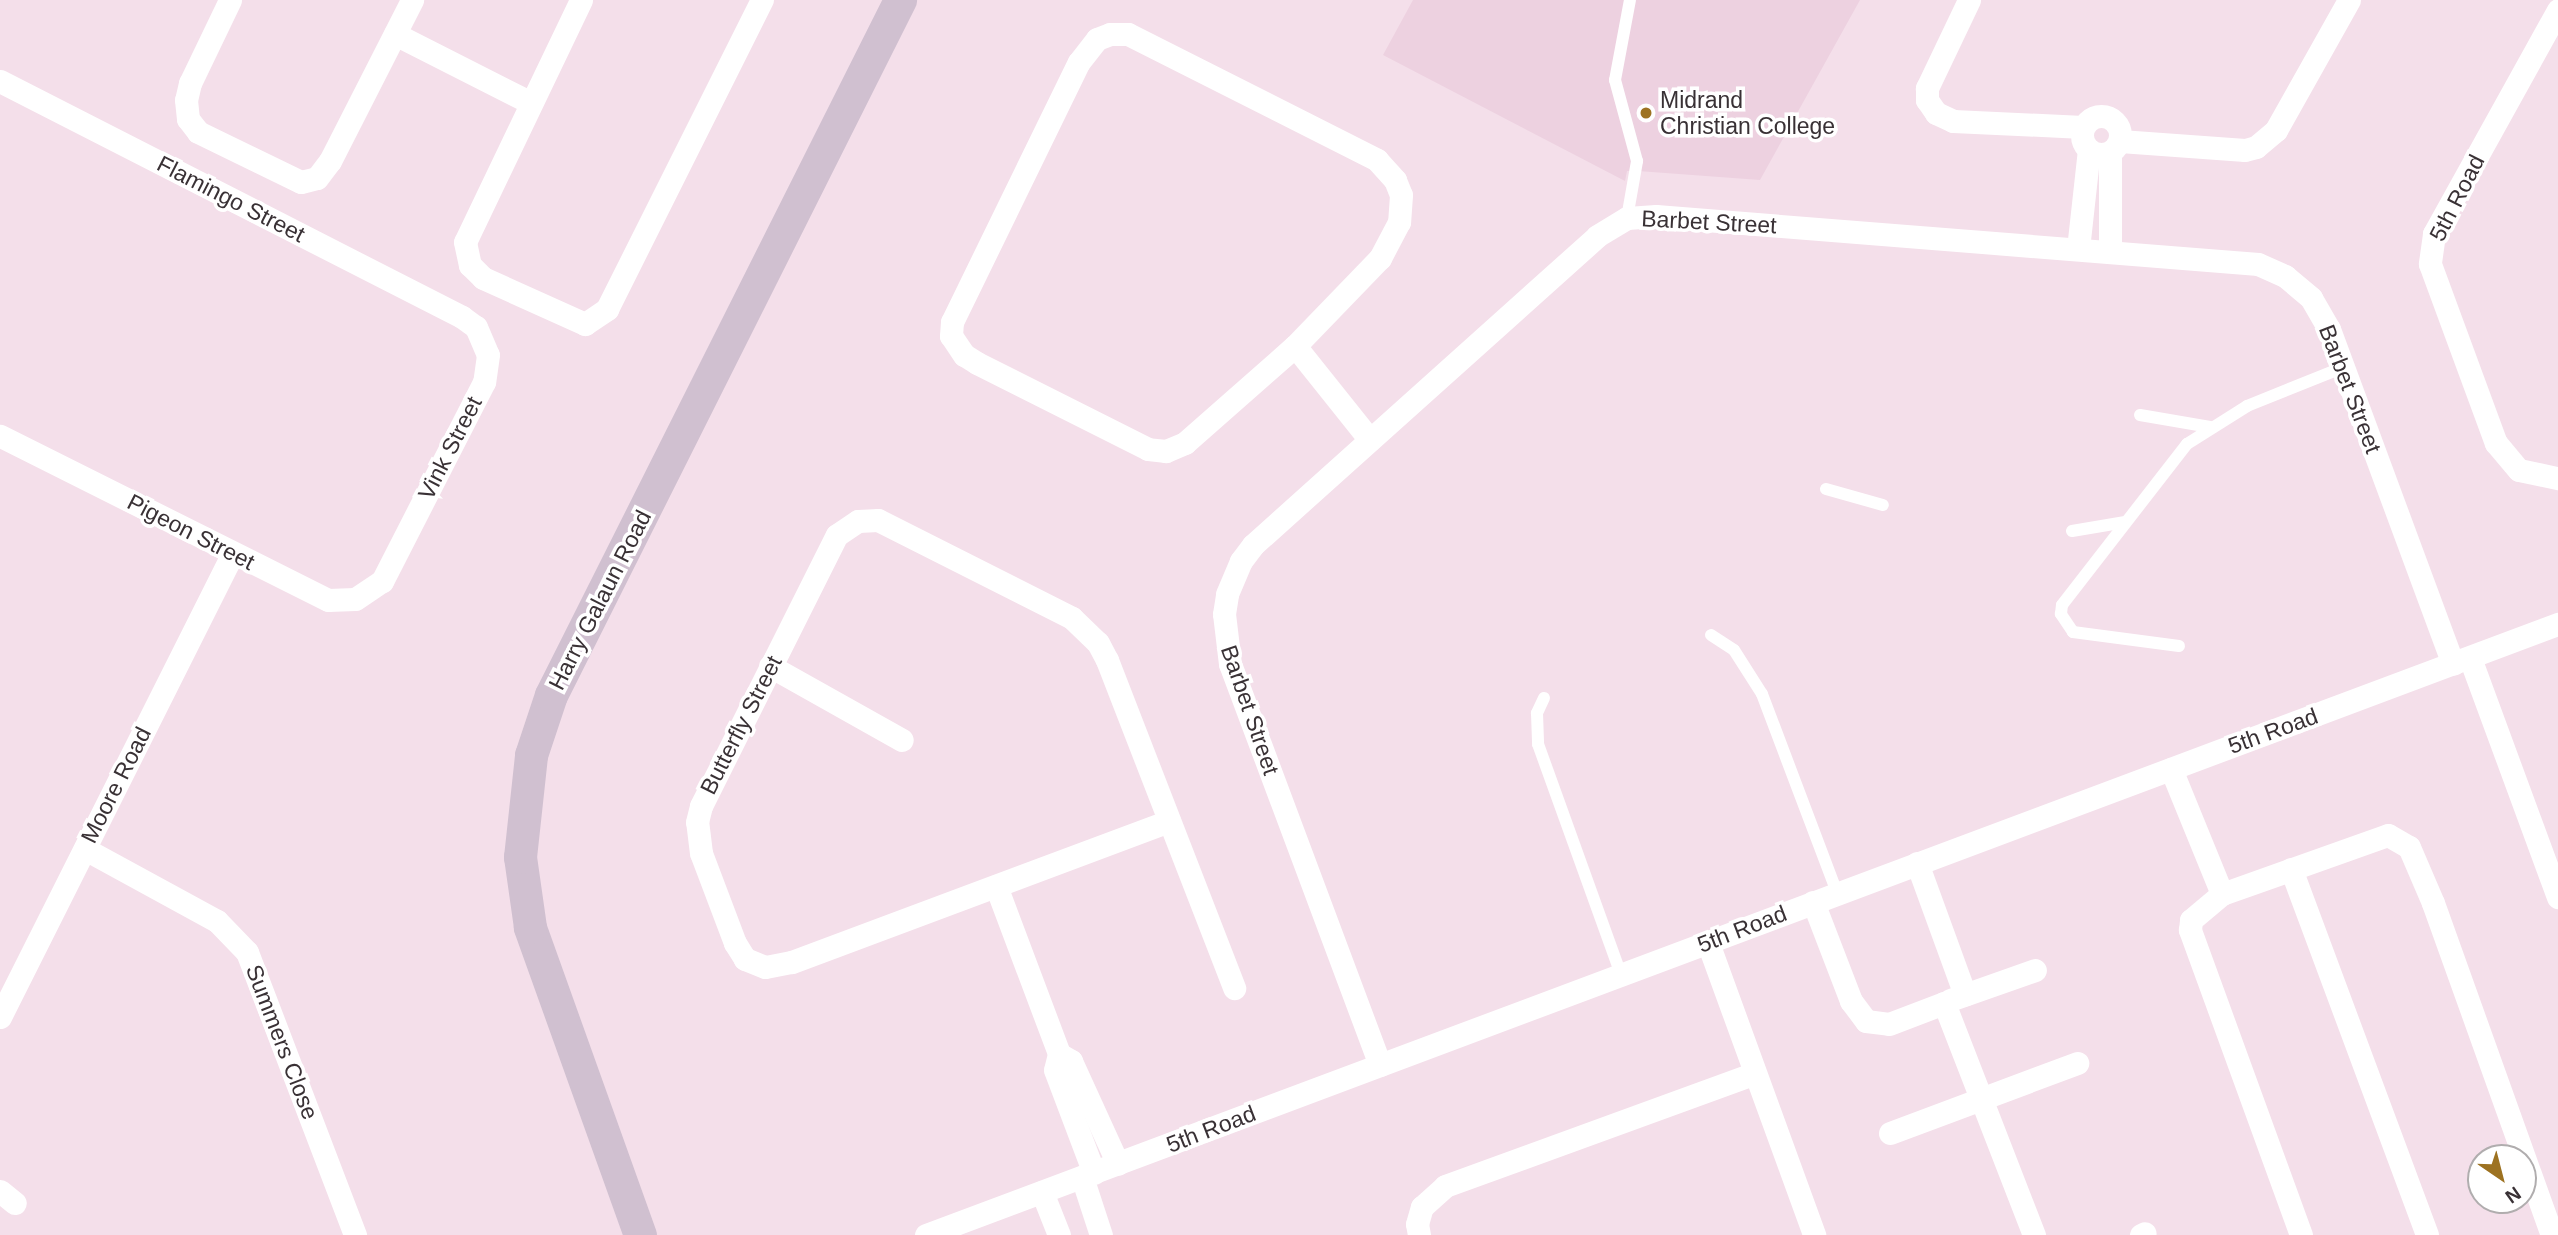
<!DOCTYPE html>
<style>
body{margin:0}
#map{position:relative;width:2558px;height:1235px;overflow:hidden;background:#f4dfea;font-family:Helvetica,sans-serif}
div>[style]{position:absolute}
[style*='--x']{left:calc(var(--x)*1px);top:calc(var(--y)*1px);width:calc(var(--w)*1px);rotate:calc(var(--a)*1deg)}
.built>*{inset:0;background:#edd1e0}
.lane>*{height:12px;margin:-6px;padding:0 6px;transform-origin:6px;border-radius:6px;background:#fff}
.street>*{height:23px;margin:-11.5px;padding:0 11.5px;transform-origin:11.5px;border-radius:11.5px;background:#fff}
.street>.ring{margin:-11.5px;padding:0;box-sizing:content-box;background:none;border:23px solid #fff;border-radius:50%}
.secondary>*{height:33px;margin:-16.5px;padding:0 16.5px;transform-origin:16.5px;border-radius:16.5px;background:#d0c0d0}
.dots>*{width:19px;height:19px;translate:-50% -50%;box-sizing:border-box;border:4px solid #fff;border-radius:50%}
span{translate:-50% -50%;white-space:nowrap;text-align:center;line-height:1.15;-webkit-text-stroke:7px #fff;paint-order:stroke}
.poi-label{font-size:23px;color:#393135}
.left{translate:0 -50%;text-align:left}
.street-label{font-size:23px;color:#393135}
.north{position:absolute;left:2467px;top:1144px;width:70px;height:70px;box-sizing:border-box;background:#fff;border:2px solid #b0adae;border-radius:50%;rotate:145deg;font-size:19px;font-weight:700;line-height:28px;text-align:center;color:#393135}
.north::after{content:'';display:block;margin:auto;width:24px;height:32px;background:#9d7221;clip-path:polygon(50% 0,100% 100%,50% 72%,0 100%)}
</style>
<div id="map">
<div class="built">
<i style="clip-path:polygon(1413px 0,1860px 0,1760px 180px,1638px 171px,1627px 171px,1625px 181px,1383px 55px)"></i>
</div>
<div class="lane">
<i style="--x:1627;--y:218;--w:58;--a:-80"></i>
<i style="--x:1637;--y:161;--w:84;--a:-105.2"></i>
<i style="--x:1615;--y:80;--w:81;--a:-79.4"></i>
<i style="--x:2140;--y:415;--w:71;--a:9.7"></i>
<i style="--x:1826;--y:489;--w:59;--a:15.7"></i>
<i style="--x:2072;--y:531;--w:54;--a:-9.6"></i>
<i style="--x:1711;--y:635;--w:27;--a:33"></i>
<i style="--x:1734;--y:650;--w:52;--a:57.5"></i>
<i style="--x:1762;--y:694;--w:213;--a:69.3"></i>
<i style="--x:2179;--y:646;--w:107;--a:-172.5"></i>
<i style="--x:2073;--y:632;--w:22;--a:-124"></i>
<i style="--x:2061;--y:614;--w:9;--a:-84"></i>
<i style="--x:2062;--y:605;--w:204;--a:-52.2"></i>
<i style="--x:2187;--y:444;--w:71;--a:-32.3"></i>
<i style="--x:2247;--y:406;--w:105;--a:-21.9"></i>
<i style="--x:1544;--y:698;--w:17;--a:115"></i>
<i style="--x:1537;--y:713;--w:31;--a:88"></i>
<i style="--x:1538;--y:744;--w:245;--a:70.2"></i>
</div>
<div class="street">
<i style="--x:230;--y:0;--w:92;--a:115.7"></i>
<i style="--x:190;--y:83;--w:17;--a:103"></i>
<i style="--x:186;--y:100;--w:19;--a:84"></i>
<i style="--x:188;--y:119;--w:16;--a:52"></i>
<i style="--x:198;--y:132;--w:114;--a:25.9"></i>
<i style="--x:301;--y:182;--w:16;--a:-14"></i>
<i style="--x:317;--y:178;--w:21;--a:-53"></i>
<i style="--x:330;--y:161;--w:181;--a:-63"></i>
<i style="--x:581;--y:0;--w:268;--a:115.6"></i>
<i style="--x:465;--y:242;--w:24;--a:78"></i>
<i style="--x:470;--y:265;--w:18;--a:45"></i>
<i style="--x:483;--y:278;--w:112;--a:24.3"></i>
<i style="--x:585;--y:324;--w:27;--a:-34"></i>
<i style="--x:607;--y:309;--w:346;--a:-63.4"></i>
<i style="--x:1969;--y:0;--w:98;--a:115.5"></i>
<i style="--x:1927;--y:88;--w:12;--a:90"></i>
<i style="--x:1927;--y:100;--w:16;--a:55"></i>
<i style="--x:1936;--y:113;--w:19;--a:25"></i>
<i style="--x:1953;--y:121;--w:130;--a:2.6"></i>
<i style="--x:2558;--y:10;--w:256;--a:119"></i>
<i style="--x:2434;--y:234;--w:30;--a:98"></i>
<i style="--x:2430;--y:264;--w:191;--a:69.8"></i>
<i style="--x:2496;--y:443;--w:35;--a:50"></i>
<i style="--x:2519;--y:470;--w:40;--a:12"></i>
<i style="--x:395;--y:34;--w:150;--a:26.9"></i>
<i style="--x:1110;--y:34;--w:18;--a:0"></i>
<i style="--x:1128;--y:34;--w:279;--a:26.8"></i>
<i style="--x:1377;--y:160;--w:27;--a:48"></i>
<i style="--x:1395;--y:180;--w:16;--a:68"></i>
<i style="--x:1401;--y:195;--w:27;--a:94"></i>
<i style="--x:1399;--y:222;--w:41;--a:117.8"></i>
<i style="--x:1380;--y:258;--w:122;--a:134"></i>
<i style="--x:1295;--y:346;--w:147;--a:138.6"></i>
<i style="--x:1185;--y:443;--w:21;--a:157"></i>
<i style="--x:1166;--y:451;--w:18;--a:-174"></i>
<i style="--x:1148;--y:449;--w:191;--a:-153.3"></i>
<i style="--x:977;--y:363;--w:15;--a:-148"></i>
<i style="--x:964;--y:355;--w:23;--a:-124"></i>
<i style="--x:951;--y:336;--w:14;--a:-86"></i>
<i style="--x:952;--y:322;--w:289;--a:-64"></i>
<i style="--x:1079;--y:62;--w:29;--a:-52"></i>
<i style="--x:1097;--y:39;--w:14;--a:-21"></i>
<i style="--x:0;--y:81;--w:519;--a:27.06"></i>
<i style="--x:462;--y:317;--w:17;--a:36"></i>
<i style="--x:476;--y:327;--w:30;--a:67"></i>
<i style="--x:488;--y:355;--w:27;--a:98"></i>
<i style="--x:484;--y:382;--w:224;--a:117.1"></i>
<i style="--x:382;--y:581;--w:32;--a:146"></i>
<i style="--x:355;--y:599;--w:27;--a:178"></i>
<i style="--x:328;--y:600;--w:367;--a:-153.4"></i>
<i class="ring" style="left:2082px;top:116px;width:15px;height:15px"></i>
<i style="--x:2120;--y:141;--w:125;--a:4.1"></i>
<i style="--x:2245;--y:150;--w:11;--a:-15"></i>
<i style="--x:2256;--y:147;--w:26;--a:-40"></i>
<i style="--x:2276;--y:130;--w:149;--a:-60.7"></i>
<i style="--x:2078;--y:249;--w:100;--a:-83.7"></i>
<i style="--x:2110;--y:252;--w:100;--a:-90"></i>
<i style="--x:1295;--y:346;--w:120;--a:51.4"></i>
<i style="--x:2470;--y:658;--w:255;--a:69.8"></i>
<i style="--x:770;--y:666;--w:151;--a:29.3"></i>
<i style="--x:2171;--y:769;--w:135;--a:67.8"></i>
<i style="--x:1169;--y:821;--w:403;--a:159.5"></i>
<i style="--x:791;--y:962;--w:26;--a:169"></i>
<i style="--x:765;--y:967;--w:22;--a:-158"></i>
<i style="--x:745;--y:959;--w:19;--a:-122"></i>
<i style="--x:735;--y:943;--w:96;--a:-110.7"></i>
<i style="--x:701;--y:853;--w:31;--a:-97"></i>
<i style="--x:697;--y:822;--w:16;--a:-76"></i>
<i style="--x:701;--y:806;--w:303;--a:-63.4"></i>
<i style="--x:837;--y:535;--w:25;--a:-34"></i>
<i style="--x:858;--y:521;--w:20;--a:-3"></i>
<i style="--x:878;--y:520;--w:217;--a:26.8"></i>
<i style="--x:1072;--y:618;--w:36;--a:44"></i>
<i style="--x:1098;--y:643;--w:19;--a:62"></i>
<i style="--x:1107;--y:660;--w:352;--a:68.8"></i>
<i style="--x:85;--y:849;--w:150;--a:28.6"></i>
<i style="--x:217;--y:921;--w:43;--a:45.9"></i>
<i style="--x:247;--y:952;--w:303;--a:69.1"></i>
<i style="--x:1917;--y:863;--w:140;--a:70"></i>
<i style="--x:2291;--y:869;--w:390;--a:69.6"></i>
<i style="--x:996;--y:886;--w:179;--a:69.4"></i>
<i style="--x:1059;--y:1054;--w:14;--a:30"></i>
<i style="--x:1071;--y:1061;--w:113;--a:65.5"></i>
<i style="--x:1813;--y:902;--w:106;--a:69"></i>
<i style="--x:1851;--y:1001;--w:25;--a:53"></i>
<i style="--x:1866;--y:1021;--w:23;--a:7"></i>
<i style="--x:1889;--y:1024;--w:59;--a:-20.9"></i>
<i style="--x:1944;--y:1003;--w:249;--a:68.8"></i>
<i style="--x:1708;--y:943;--w:311;--a:70"></i>
<i style="--x:1950;--y:1000;--w:90;--a:-19.4"></i>
<i style="--x:0;--y:1017;--w:519;--a:-63.34"></i>
<i style="--x:1059;--y:1054;--w:16;--a:104"></i>
<i style="--x:1055;--y:1070;--w:110;--a:69.3"></i>
<i style="--x:1380;--y:1065;--w:428;--a:-110.5"></i>
<i style="--x:1230;--y:664;--w:50;--a:-96.8"></i>
<i style="--x:1224;--y:614;--w:20;--a:-81"></i>
<i style="--x:1227;--y:594;--w:36;--a:-67"></i>
<i style="--x:1241;--y:561;--w:20;--a:-53"></i>
<i style="--x:1253;--y:545;--w:462;--a:-41.9"></i>
<i style="--x:1597;--y:236;--w:35;--a:-31"></i>
<i style="--x:1627;--y:218;--w:29;--a:-4"></i>
<i style="--x:1656;--y:216;--w:604;--a:4.56"></i>
<i style="--x:2258;--y:264;--w:30;--a:24"></i>
<i style="--x:2285;--y:276;--w:34;--a:40"></i>
<i style="--x:2311;--y:298;--w:36;--a:60"></i>
<i style="--x:2329;--y:329;--w:357;--a:69.7"></i>
<i style="--x:1890;--y:1133;--w:200;--a:-20.5"></i>
<i style="--x:1082;--y:1177;--w:61;--a:71.9"></i>
<i style="--x:0;--y:1191;--w:19;--a:39"></i>
<i style="--x:1042;--y:1192;--w:46;--a:68.4"></i>
<i style="--x:926;--y:1235;--w:1743;--a:-20.53"></i>
<i style="--x:1419;--y:1235;--w:11;--a:-100"></i>
<i style="--x:1417;--y:1224;--w:18;--a:-74"></i>
<i style="--x:1422;--y:1207;--w:31;--a:-42"></i>
<i style="--x:1445;--y:1186;--w:327;--a:-20"></i>
<i style="--x:2141;--y:1235;--w:4;--a:-27"></i>
<i style="--x:2301;--y:1235;--w:325;--a:-110"></i>
<i style="--x:2190;--y:930;--w:10;--a:-84"></i>
<i style="--x:2191;--y:920;--w:40;--a:-40"></i>
<i style="--x:2222;--y:894;--w:176;--a:-19.6"></i>
<i style="--x:2388;--y:835;--w:24;--a:30"></i>
<i style="--x:2409;--y:847;--w:61;--a:66.8"></i>
<i style="--x:2433;--y:903;--w:353;--a:70.3"></i>
</div>
<div class="secondary">
<i style="--x:640;--y:1235;--w:327;--a:-109.7"></i>
<i style="--x:530;--y:927;--w:71;--a:-98.1"></i>
<i style="--x:520;--y:857;--w:103;--a:-83.8"></i>
<i style="--x:531;--y:755;--w:63;--a:-71.6"></i>
<i style="--x:551;--y:695;--w:778;--a:-63.34"></i>
</div>
<div class="dots">
<i style="left:1646px;top:113px;background:#9d7221"></i>
</div>
<div class="poi-label">
<span class="left" style="left:1660px;top:113px">Midrand<br>Christian College</span>
</div>
<div class="street-label">
<span style="left:2457px;top:198px;rotate:-63deg">5th Road</span>
<span style="left:231px;top:199px;rotate:27deg">Flamingo Street</span>
<span style="left:1709px;top:222px;rotate:3deg">Barbet Street</span>
<span style="left:2350px;top:389px;rotate:69deg">Barbet Street</span>
<span style="left:450px;top:448px;rotate:-63deg">Vink Street</span>
<span style="left:191px;top:532px;rotate:27deg">Pigeon Street</span>
<span style="left:600px;top:600px;rotate:-63deg">Harry Galaun Road</span>
<span style="left:1250px;top:710px;rotate:71deg">Barbet Street</span>
<span style="left:741px;top:725px;rotate:-63deg">Butterfly Street</span>
<span style="left:2273px;top:731px;rotate:-20deg">5th Road</span>
<span style="left:116px;top:785px;rotate:-63deg">Moore Road</span>
<span style="left:1742px;top:929px;rotate:-21deg">5th Road</span>
<span style="left:282px;top:1042px;rotate:69deg">Summers Close</span>
<span style="left:1211px;top:1129px;rotate:-21deg">5th Road</span>
</div>
<div class="north">N</div>
</div>
